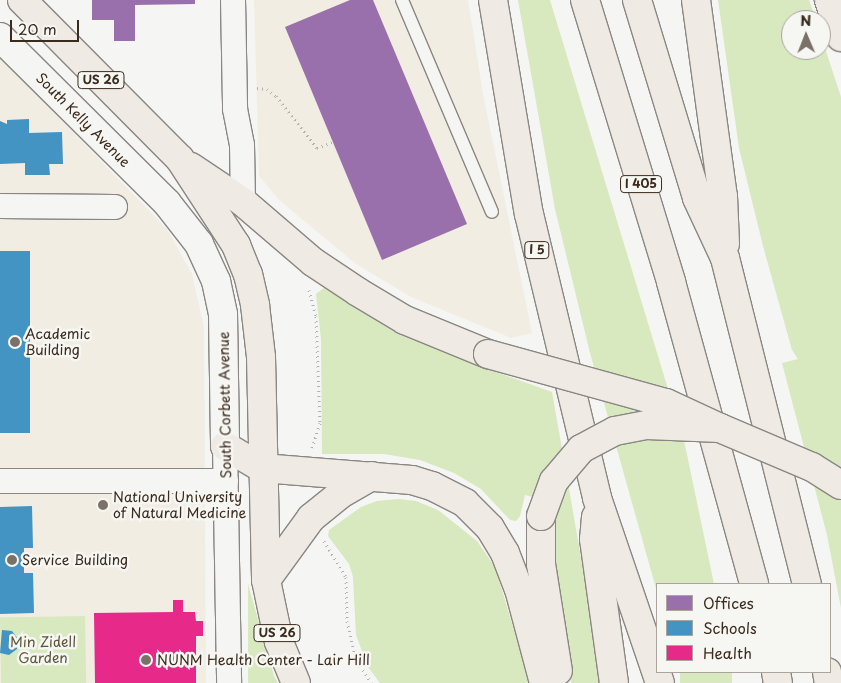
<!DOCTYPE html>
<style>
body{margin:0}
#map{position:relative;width:841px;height:683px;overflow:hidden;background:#f5f5f3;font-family:"Playpen Sans",sans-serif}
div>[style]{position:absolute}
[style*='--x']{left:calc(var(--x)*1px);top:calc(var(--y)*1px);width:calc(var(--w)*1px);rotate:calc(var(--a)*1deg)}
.built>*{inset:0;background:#f1ede2}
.green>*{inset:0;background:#d8e8bf;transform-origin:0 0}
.offices>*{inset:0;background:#9970ab}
.schools>*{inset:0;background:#4393c3;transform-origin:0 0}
.health>*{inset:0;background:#e7298a}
.path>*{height:3px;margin-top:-1.5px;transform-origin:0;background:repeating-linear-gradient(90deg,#b2b0ae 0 1px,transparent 0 5px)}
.roads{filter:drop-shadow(1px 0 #8a8683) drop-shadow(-1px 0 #8a8683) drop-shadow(0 1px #8a8683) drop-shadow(0 -1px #8a8683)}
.service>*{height:12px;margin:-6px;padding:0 6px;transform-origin:6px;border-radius:6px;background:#f5f5f3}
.minor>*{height:24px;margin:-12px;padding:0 12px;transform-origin:12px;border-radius:12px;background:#f5f5f3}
.tertiary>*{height:28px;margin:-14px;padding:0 14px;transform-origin:14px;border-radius:14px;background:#f5f5f3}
.primary>*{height:28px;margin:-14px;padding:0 14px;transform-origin:14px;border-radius:14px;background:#efebe4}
.trunk>*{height:28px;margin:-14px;padding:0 14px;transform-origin:14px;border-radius:14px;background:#efebe4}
.motorway>*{height:28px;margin:-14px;padding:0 14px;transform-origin:14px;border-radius:14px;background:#efebe4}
.bridges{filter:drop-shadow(1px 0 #8a8683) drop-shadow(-1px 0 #8a8683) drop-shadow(0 1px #8a8683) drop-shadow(0 -1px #8a8683)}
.primary-bridge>*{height:28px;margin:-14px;padding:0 14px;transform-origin:14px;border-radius:14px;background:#efebe4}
.trunk-bridge>*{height:28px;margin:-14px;padding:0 14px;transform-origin:14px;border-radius:14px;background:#efebe4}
.dots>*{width:14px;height:14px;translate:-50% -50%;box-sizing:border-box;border:2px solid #f6f6f2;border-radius:50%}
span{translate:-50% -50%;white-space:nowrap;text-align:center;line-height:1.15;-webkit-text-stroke:5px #f6f6f2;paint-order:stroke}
.shield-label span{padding:1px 4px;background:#f6f6f2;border:1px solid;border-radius:4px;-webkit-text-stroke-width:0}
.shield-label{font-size:12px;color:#3b2a1e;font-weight:700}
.street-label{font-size:14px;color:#3b2a1e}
.poi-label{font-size:14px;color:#3b2a1e}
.left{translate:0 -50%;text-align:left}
.park-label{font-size:14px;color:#5c573c}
.legend{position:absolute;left:656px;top:583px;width:175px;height:90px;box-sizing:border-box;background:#f6f6f2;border:1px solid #aba49d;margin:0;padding:6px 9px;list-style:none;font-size:15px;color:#3b2a1e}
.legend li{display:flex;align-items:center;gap:10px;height:25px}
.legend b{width:25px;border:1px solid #aba49d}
.north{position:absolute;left:781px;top:10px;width:50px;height:50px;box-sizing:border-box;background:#f6f6f2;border:1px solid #aba49d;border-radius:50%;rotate:359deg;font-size:14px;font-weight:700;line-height:20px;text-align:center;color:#3b2a1e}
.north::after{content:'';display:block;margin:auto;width:18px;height:22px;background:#7c7169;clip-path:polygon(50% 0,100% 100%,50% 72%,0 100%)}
.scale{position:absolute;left:10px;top:20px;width:69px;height:22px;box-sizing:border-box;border:2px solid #3b2a1e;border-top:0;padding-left:6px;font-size:15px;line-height:18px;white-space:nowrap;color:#3b2a1e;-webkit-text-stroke:4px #f6f6f2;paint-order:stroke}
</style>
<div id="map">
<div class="built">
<i style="clip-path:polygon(254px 0,468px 0,483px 94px,532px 333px,511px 338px,411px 297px,356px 264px,279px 200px,259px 176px)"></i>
<i style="clip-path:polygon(0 57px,167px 229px,192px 274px,204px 327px,206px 683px,0 683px)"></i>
</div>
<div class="green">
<i style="clip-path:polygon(518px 0,550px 0,685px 445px,714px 584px,657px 584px,657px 592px,590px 353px,555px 209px)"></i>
<i style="clip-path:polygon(718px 0,809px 0,816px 20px,791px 20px,791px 50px,821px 50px,821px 36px,841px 97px,841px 608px,827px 535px,782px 363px,798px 359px,792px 350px,763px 246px,739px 148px)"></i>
<i style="clip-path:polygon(325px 287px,397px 330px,482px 367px,552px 392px,603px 683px,571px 683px,554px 580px,553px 520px,557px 503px,525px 495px,520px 516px,516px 521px,510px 520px,481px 489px,454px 473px,420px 460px,384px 454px,322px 454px,321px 339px,316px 294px)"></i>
<i style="clip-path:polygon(398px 499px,416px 501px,438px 510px,477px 541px,495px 567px,530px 683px,380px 683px,368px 667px,356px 635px,353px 577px,349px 564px,328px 536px,329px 530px,361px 507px,377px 501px)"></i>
<i style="clip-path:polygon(248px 584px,274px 676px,278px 683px,248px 683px)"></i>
<i style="left:85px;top:616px;width:67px;height:85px;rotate:89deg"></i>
<i style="left:680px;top:672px;width:52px;height:11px"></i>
</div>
<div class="offices">
<i style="clip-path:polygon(92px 0,195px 0,195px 4px,135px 5px,135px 41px,114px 41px,114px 20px,92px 20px)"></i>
<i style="clip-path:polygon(350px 0,373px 0,467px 224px,382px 260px,285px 27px)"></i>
</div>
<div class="schools">
<i style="clip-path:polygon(29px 119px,29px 133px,62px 132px,63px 164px,49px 164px,50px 175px,25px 175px,25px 163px,0 164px,0 121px,7px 124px,7px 120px)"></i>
<i style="left:0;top:251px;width:30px;height:182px"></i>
<i style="clip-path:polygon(32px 506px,33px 548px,24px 548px,24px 573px,33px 573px,34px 613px,0 614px,0 507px)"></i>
<i style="clip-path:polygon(2px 630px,12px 631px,18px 639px,17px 649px,9px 655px,0 653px)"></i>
</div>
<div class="health">
<i style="clip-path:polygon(173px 600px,183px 600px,183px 612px,195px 612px,196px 621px,203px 621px,203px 636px,196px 636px,196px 683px,95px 683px,94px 613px,173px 612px)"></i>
</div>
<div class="path">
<i style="--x:257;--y:88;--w:10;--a:6"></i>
<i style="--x:267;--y:89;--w:11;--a:38"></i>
<i style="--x:276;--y:96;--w:66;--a:51.7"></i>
<i style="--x:317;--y:148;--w:17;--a:-21"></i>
<i style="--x:309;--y:290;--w:27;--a:75"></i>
<i style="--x:316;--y:316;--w:107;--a:87.9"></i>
<i style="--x:320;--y:423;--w:26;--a:108"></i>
<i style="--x:324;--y:541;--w:42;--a:58.6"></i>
<i style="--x:346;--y:577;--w:44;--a:88.7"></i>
<i style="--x:347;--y:621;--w:37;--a:77"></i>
<i style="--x:355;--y:657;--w:31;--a:58"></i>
</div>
<div class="roads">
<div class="service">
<i style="--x:402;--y:0;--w:230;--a:67"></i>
</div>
<div class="minor">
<i style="--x:233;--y:0;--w:109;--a:88.9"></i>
<i style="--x:235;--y:109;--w:37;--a:79"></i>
<i style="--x:242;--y:145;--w:57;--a:89"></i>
<i style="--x:0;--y:206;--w:115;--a:0.5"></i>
<i style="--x:225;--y:446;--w:237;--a:89"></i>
<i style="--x:0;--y:481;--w:226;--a:0"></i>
</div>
<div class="tertiary">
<i style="--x:0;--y:37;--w:235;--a:44.8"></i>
<i style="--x:167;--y:203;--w:52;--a:52"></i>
<i style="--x:199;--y:244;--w:41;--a:65.3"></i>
<i style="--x:216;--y:281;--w:34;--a:78"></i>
<i style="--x:223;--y:314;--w:132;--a:89.1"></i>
</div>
<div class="primary">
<i style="--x:225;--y:446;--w:43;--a:30.7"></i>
<i style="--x:262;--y:468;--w:150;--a:4.6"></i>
<i style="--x:412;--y:480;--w:21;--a:17"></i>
<i style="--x:432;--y:486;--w:37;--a:27"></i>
<i style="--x:465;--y:503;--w:35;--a:45"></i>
<i style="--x:490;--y:528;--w:29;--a:59"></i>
<i style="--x:505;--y:553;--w:39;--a:69"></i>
<i style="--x:519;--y:589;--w:97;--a:75.1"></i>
<i style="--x:541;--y:516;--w:48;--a:90"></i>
<i style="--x:541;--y:564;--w:108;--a:81"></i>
</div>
<div class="trunk">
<i style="--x:22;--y:0;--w:224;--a:45.2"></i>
<i style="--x:180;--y:159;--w:103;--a:56.9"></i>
<i style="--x:236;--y:245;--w:31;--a:68"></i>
<i style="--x:248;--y:274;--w:32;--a:77"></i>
<i style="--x:255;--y:305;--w:52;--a:83.4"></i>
<i style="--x:261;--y:357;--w:223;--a:88.7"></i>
<i style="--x:266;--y:580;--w:63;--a:78.2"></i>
<i style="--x:279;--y:642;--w:44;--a:67.5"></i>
<i style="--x:191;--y:167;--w:63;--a:33.9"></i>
<i style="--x:243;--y:202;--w:92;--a:40.6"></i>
<i style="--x:313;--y:262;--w:54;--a:33.7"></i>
<i style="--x:358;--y:292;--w:55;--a:30.8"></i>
<i style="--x:405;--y:320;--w:90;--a:22.3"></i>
<i style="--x:266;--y:580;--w:77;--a:-54"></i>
<i style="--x:311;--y:518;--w:36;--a:-39"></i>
<i style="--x:339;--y:495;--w:38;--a:-30"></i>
</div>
<div class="motorway">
<i style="--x:493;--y:0;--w:217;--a:80.5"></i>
<i style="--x:529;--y:214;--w:292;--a:76.5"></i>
<i style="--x:597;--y:498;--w:195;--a:71.2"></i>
<i style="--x:585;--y:0;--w:295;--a:73"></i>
<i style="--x:671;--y:282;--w:313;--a:74.6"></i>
<i style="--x:637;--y:0;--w:207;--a:73.1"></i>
<i style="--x:697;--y:198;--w:66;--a:65"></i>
<i style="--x:725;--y:258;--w:336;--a:75.9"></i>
<i style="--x:696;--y:0;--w:198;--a:82.2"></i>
<i style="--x:723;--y:196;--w:48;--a:87.6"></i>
<i style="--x:829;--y:0;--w:39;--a:72"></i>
<i style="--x:596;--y:517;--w:22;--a:95"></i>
<i style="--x:594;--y:539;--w:145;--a:82.1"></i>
<i style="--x:776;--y:672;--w:11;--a:80"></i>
<i style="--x:827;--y:672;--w:11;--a:80"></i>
</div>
</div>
<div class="bridges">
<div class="primary-bridge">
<i style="--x:541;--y:516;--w:37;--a:-70"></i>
<i style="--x:554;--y:481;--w:42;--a:-49.8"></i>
<i style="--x:581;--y:449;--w:38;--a:-28"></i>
<i style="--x:615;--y:431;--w:33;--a:-11"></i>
<i style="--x:647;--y:425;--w:73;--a:2.4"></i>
<i style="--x:720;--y:428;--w:100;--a:23"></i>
<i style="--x:812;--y:467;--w:34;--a:32"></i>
</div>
<div class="trunk-bridge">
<i style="--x:488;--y:354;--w:185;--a:15.4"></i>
<i style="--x:666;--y:403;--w:60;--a:24.8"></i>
</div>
</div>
<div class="dots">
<i style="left:15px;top:342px;background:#7c7169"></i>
<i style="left:103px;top:505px;background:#7c7169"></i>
<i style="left:12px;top:560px;background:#7c7169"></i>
<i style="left:146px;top:660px;background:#7c7169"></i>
</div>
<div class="shield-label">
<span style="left:101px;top:80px">US 26</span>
<span style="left:641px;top:184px">I 405</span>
<span style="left:537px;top:250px">I 5</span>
<span style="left:277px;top:633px">US 26</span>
</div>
<div class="street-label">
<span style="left:83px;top:120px;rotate:45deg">South Kelly Avenue</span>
<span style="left:225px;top:405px;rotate:-91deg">South Corbett Avenue</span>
</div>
<div class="poi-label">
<span class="left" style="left:25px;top:342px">Academic<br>Building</span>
<span class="left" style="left:113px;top:505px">National University<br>of Natural Medicine</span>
<span class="left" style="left:22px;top:560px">Service Building</span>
<span class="left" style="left:157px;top:660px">NUNM Health Center - Lair Hill</span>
</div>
<div class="park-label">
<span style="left:43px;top:650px">Min Zidell<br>Garden</span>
</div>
<ul class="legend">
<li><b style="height:14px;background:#9970ab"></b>Offices</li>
<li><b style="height:14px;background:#4393c3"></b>Schools</li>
<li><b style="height:14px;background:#e7298a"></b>Health</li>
</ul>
<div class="north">N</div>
<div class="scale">20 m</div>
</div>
